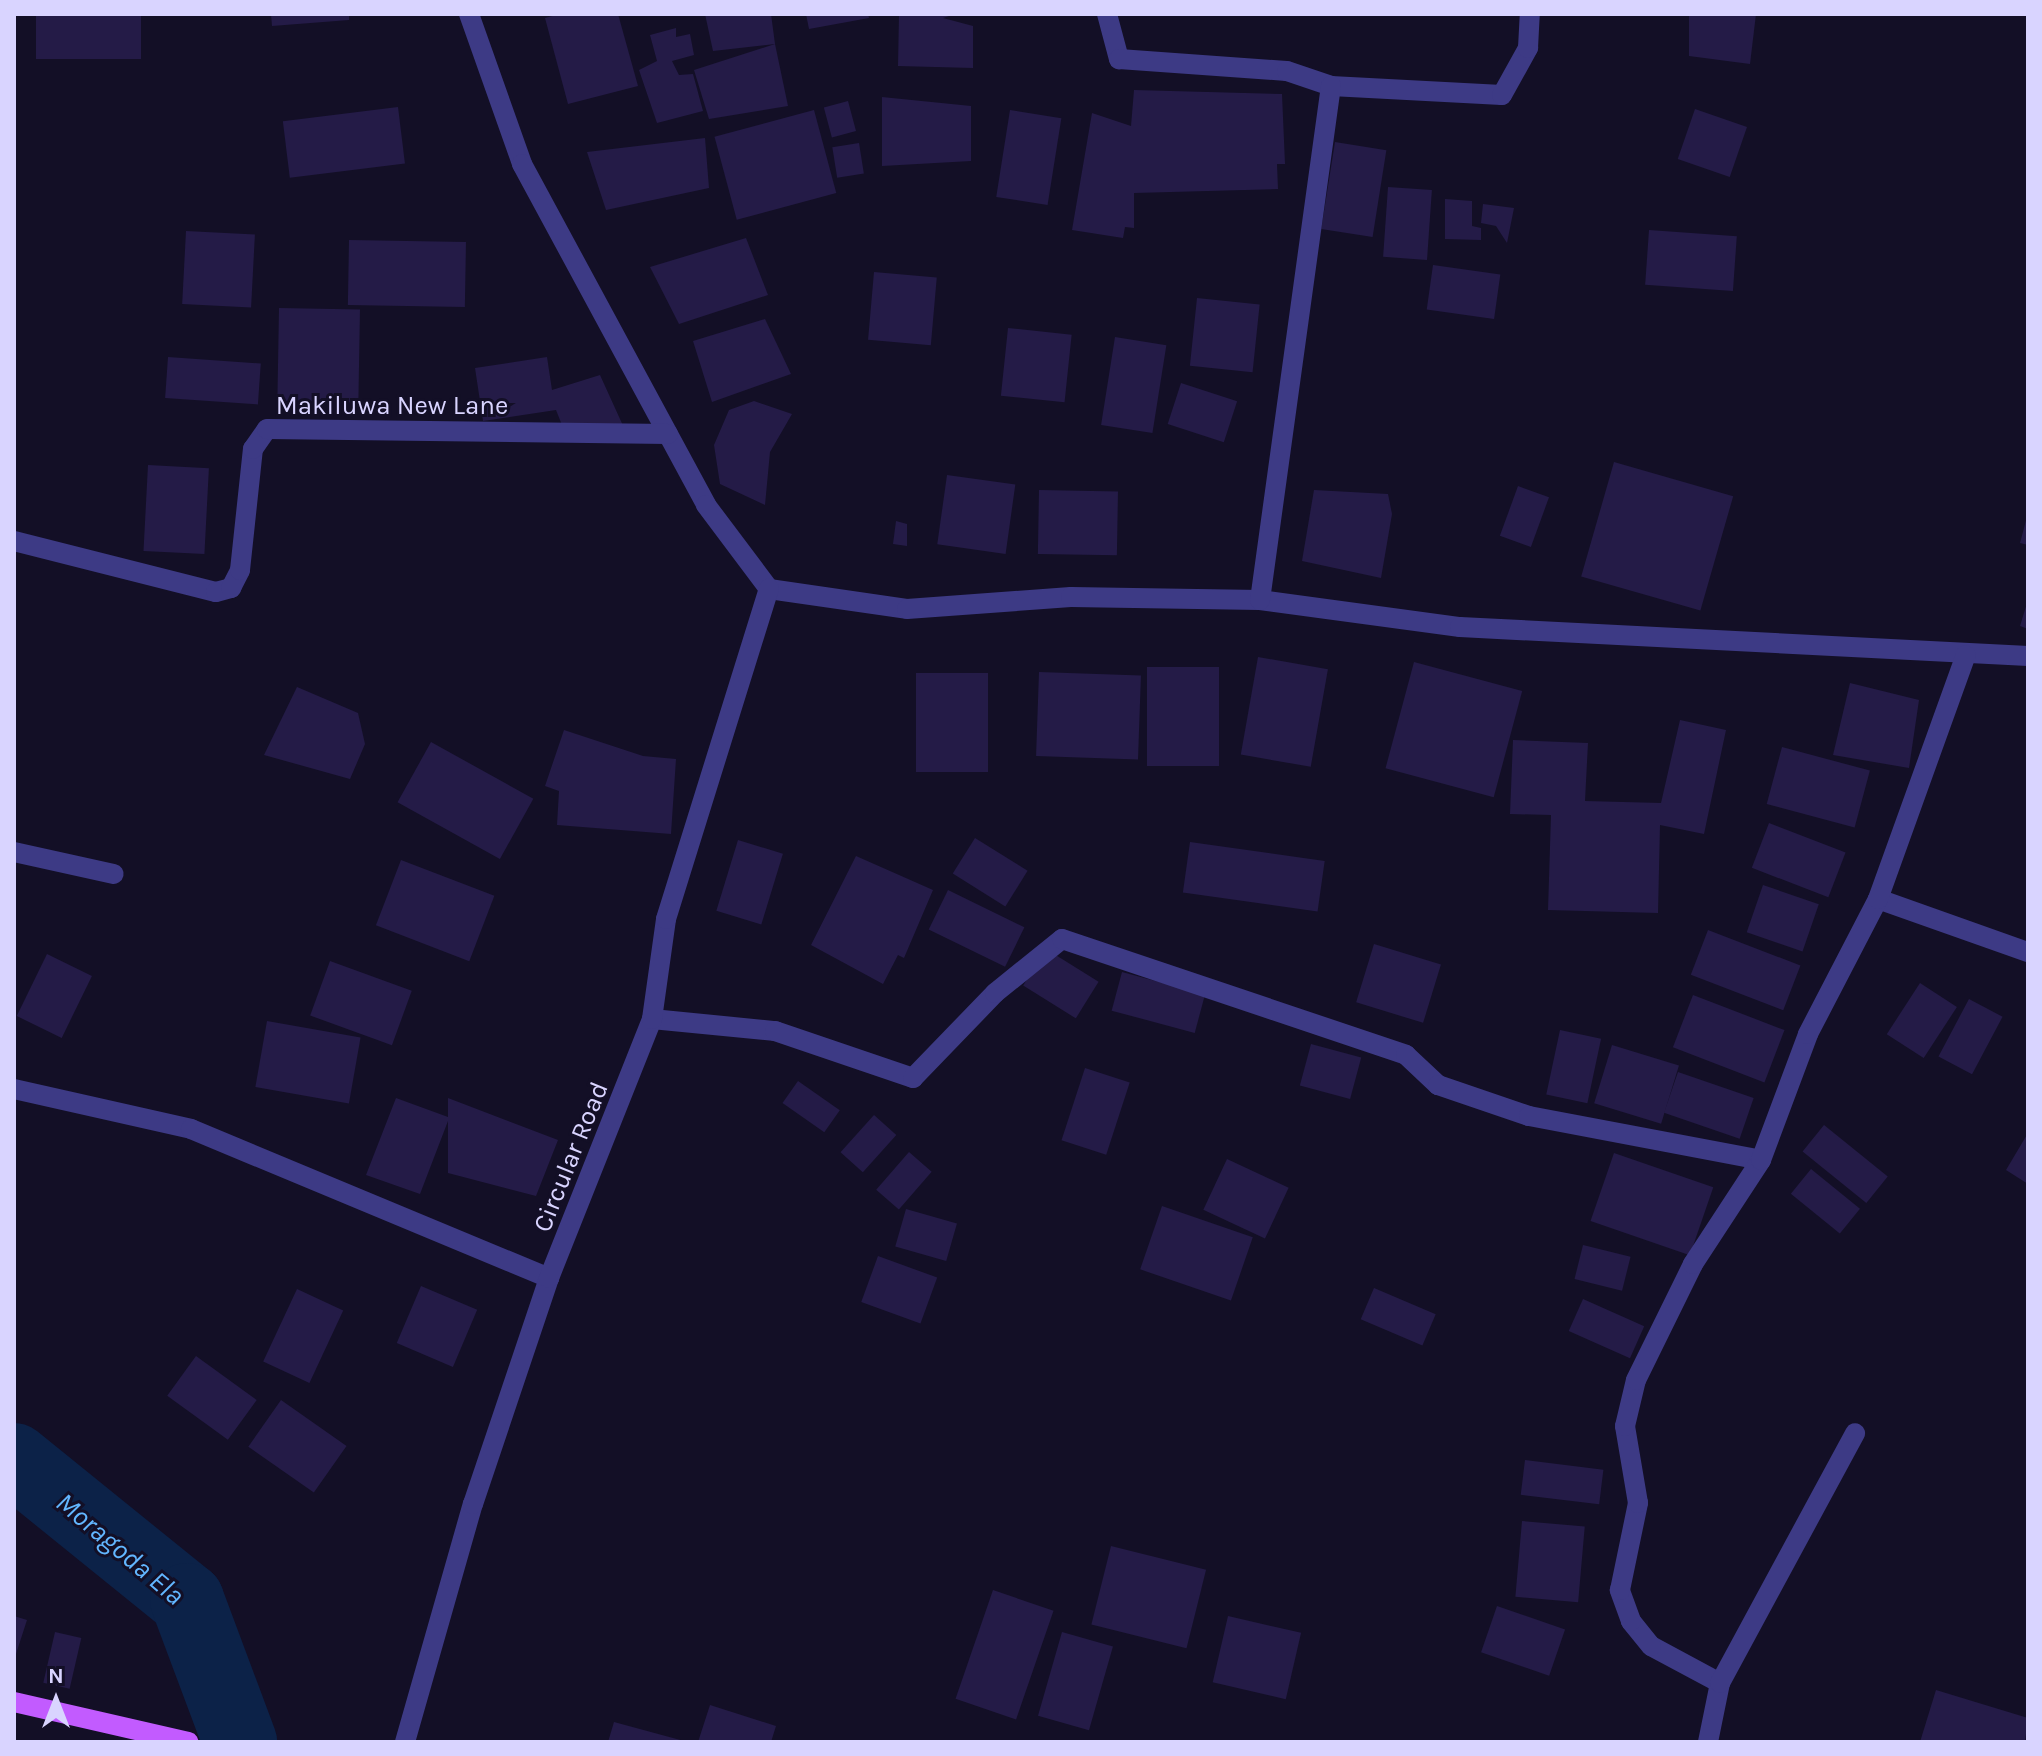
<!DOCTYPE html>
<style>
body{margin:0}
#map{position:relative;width:2042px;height:1756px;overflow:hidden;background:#130f26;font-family:Karla,sans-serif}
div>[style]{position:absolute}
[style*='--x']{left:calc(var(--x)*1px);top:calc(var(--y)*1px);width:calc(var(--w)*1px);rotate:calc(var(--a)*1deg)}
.river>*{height:74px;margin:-37px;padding:0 37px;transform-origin:37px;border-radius:37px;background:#0c2248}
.building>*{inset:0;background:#241b47;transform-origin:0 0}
.minor>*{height:20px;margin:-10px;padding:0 10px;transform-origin:10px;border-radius:10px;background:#3d3a85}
.major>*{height:20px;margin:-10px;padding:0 10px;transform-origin:10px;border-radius:10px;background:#c25bff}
span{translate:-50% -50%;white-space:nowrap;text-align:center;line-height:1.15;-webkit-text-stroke:6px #130f26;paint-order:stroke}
.street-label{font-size:26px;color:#d9d4ff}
.water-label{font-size:28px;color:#62b6ff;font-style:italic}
.frame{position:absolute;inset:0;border:16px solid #d9d4ff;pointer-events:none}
.north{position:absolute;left:16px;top:1660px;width:80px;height:80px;-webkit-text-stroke:6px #130f26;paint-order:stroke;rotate:0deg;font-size:22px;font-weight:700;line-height:32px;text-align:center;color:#d9d4ff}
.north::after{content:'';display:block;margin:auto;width:28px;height:36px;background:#d9d4ff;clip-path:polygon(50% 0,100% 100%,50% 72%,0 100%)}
</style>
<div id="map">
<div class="river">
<i style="--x:14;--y:1460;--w:223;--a:39"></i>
<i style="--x:187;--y:1600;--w:152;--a:69.5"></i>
</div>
<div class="building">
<i style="left:36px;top:14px;width:105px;height:45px"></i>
<i style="clip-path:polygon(271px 14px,349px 14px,349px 20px,272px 26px)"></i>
<i style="clip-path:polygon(560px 14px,618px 14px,638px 86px,568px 104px,545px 18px)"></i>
<i style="clip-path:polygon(705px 14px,771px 14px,775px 44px,713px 51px)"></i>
<i style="clip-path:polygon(806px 14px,868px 14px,869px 18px,809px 29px)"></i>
<i style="clip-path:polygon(899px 14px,955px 14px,943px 18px,973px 26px,973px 68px,898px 66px)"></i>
<i style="clip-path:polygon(1689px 14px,1756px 14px,1750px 64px,1689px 56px)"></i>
<i style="clip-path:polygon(676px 28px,676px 37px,690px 34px,694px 55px,672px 61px,679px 75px,693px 74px,703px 111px,657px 123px,639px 70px,657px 61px,650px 35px)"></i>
<i style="clip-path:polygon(775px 44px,788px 106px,709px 119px,694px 70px)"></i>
<i style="clip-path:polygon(1134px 90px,1282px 94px,1285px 164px,1277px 164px,1278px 189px,1134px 193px,1134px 228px,1125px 227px,1123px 238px,1072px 230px,1092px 113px,1131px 126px)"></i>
<i style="clip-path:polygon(882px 97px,971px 106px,971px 161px,882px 166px)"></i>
<i style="left:848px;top:101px;width:31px;height:25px;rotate:75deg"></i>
<i style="left:398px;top:107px;width:57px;height:116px;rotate:83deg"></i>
<i style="left:1695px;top:109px;width:55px;height:53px;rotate:19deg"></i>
<i style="left:814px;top:110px;width:86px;height:103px;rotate:75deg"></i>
<i style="left:1010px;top:110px;width:52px;height:88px;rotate:9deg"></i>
<i style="clip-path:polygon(705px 138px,709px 188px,606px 210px,587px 152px)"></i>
<i style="left:1335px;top:142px;width:52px;height:88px;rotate:9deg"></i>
<i style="left:859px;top:143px;width:31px;height:27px;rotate:81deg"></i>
<i style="left:1388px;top:187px;width:44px;height:70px;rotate:4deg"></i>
<i style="clip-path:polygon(1445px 199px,1472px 201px,1472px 226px,1481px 228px,1481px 240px,1445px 239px)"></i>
<i style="clip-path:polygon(1483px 204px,1514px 208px,1507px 243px,1496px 226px,1481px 223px)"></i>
<i style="left:1649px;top:230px;width:88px;height:55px;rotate:4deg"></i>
<i style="left:186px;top:231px;width:69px;height:73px;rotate:3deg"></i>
<i style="clip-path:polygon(746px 238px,768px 295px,679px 324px,650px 267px)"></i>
<i style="left:349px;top:240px;width:117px;height:65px;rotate:1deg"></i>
<i style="left:1433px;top:265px;width:68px;height:45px;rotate:8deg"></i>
<i style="left:874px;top:272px;width:63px;height:68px;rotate:5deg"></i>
<i style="left:1197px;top:298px;width:63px;height:68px;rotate:6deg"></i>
<i style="left:279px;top:308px;width:81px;height:93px;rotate:1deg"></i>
<i style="clip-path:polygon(765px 319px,791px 374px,712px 402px,693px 341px)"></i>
<i style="left:1008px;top:328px;width:64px;height:68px;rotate:6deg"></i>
<i style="left:1115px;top:337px;width:52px;height:89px;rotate:9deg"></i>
<i style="left:168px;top:357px;width:93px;height:41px;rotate:4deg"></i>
<i style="clip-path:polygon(547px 357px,552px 390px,600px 375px,625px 430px,564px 430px,556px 410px,483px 421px,475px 368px)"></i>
<i style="left:1181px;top:383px;width:59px;height:43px;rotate:18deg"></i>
<i style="clip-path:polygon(754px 401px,792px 414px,770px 452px,765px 505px,720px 484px,714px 445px,729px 410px)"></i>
<i style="left:1614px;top:462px;width:124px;height:119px;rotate:16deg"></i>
<i style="left:148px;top:465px;width:61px;height:86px;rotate:3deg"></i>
<i style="left:947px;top:475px;width:69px;height:70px;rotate:8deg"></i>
<i style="left:1518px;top:486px;width:33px;height:53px;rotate:20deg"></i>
<i style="left:1039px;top:490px;width:79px;height:64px;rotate:1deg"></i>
<i style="clip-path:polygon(1314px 490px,1388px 494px,1392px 514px,1381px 578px,1302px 561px)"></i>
<i style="clip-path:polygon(2028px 513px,2028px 545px,2020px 543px)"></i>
<i style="clip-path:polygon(896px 521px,907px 524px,907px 546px,893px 544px)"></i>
<i style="clip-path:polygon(2028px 600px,2028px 629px,2020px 626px)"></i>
<i style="left:1258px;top:657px;width:71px;height:99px;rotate:10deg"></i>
<i style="left:1414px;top:662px;width:112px;height:110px;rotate:15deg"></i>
<i style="left:1147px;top:667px;width:72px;height:99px"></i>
<i style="left:1039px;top:672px;width:102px;height:84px;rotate:2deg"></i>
<i style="left:916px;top:673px;width:72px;height:99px"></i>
<i style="clip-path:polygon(1850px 683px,1919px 700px,1909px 768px,1833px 755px)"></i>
<i style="clip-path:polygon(297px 687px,358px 713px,365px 744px,350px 779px,264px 755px)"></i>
<i style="clip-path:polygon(1680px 720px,1726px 730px,1704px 834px,1660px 825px,1658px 913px,1548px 910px,1551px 815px,1510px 814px,1513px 740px,1588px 743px,1585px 801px,1661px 803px)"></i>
<i style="clip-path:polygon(564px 730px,643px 756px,676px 759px,671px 834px,557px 825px,559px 791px,545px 786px)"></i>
<i style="left:431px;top:742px;width:117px;height:69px;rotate:29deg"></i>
<i style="left:1782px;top:747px;width:91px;height:59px;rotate:15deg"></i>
<i style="left:1769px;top:823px;width:82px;height:48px;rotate:21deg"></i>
<i style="left:975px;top:838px;width:62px;height:42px;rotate:32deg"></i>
<i style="left:738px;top:840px;width:47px;height:74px;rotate:17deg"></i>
<i style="left:1190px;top:842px;width:136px;height:51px;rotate:8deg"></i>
<i style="clip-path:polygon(856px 856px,933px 890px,904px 958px,898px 955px,883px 984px,811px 945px)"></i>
<i style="left:401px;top:860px;width:100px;height:70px;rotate:21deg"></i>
<i style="left:1763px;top:885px;width:59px;height:50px;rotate:19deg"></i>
<i style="left:948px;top:890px;width:85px;height:44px;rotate:26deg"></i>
<i style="left:1708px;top:930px;width:99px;height:48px;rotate:21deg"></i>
<i style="left:1374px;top:944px;width:70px;height:61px;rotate:17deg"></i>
<i style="left:1046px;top:949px;width:62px;height:43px;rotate:32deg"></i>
<i style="left:47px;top:954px;width:50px;height:69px;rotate:26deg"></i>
<i style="left:330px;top:961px;width:87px;height:58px;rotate:20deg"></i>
<i style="left:1122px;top:972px;width:86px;height:40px;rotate:15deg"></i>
<i style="left:1920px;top:983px;width:44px;height:61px;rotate:33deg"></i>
<i style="left:1693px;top:995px;width:98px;height:56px;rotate:21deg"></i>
<i style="left:1969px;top:999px;width:38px;height:65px;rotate:28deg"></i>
<i style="left:267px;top:1021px;width:95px;height:67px;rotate:10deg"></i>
<i style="left:1560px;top:1030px;width:42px;height:66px;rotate:12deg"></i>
<i style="left:1311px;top:1044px;width:52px;height:43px;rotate:15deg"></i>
<i style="left:1612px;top:1045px;width:70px;height:61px;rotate:17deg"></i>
<i style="left:1085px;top:1068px;width:47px;height:76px;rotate:18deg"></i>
<i style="left:1678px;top:1072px;width:80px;height:43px;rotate:19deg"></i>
<i style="left:798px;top:1081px;width:51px;height:27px;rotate:35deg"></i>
<i style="clip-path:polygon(396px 1098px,448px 1117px,448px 1098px,558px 1140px,536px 1196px,448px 1173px,448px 1121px,420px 1194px,366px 1175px)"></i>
<i style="left:874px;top:1115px;width:30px;height:50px;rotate:42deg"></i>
<i style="left:1824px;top:1125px;width:82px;height:34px;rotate:39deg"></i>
<i style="clip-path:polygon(2028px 1133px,2028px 1184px,2006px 1170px)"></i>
<i style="left:909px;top:1152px;width:30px;height:50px;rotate:41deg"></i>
<i style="left:1614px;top:1153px;width:105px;height:72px;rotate:19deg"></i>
<i style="left:1227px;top:1159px;width:68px;height:56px;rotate:25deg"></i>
<i style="left:1811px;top:1169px;width:63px;height:32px;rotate:39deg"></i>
<i style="left:1162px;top:1206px;width:96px;height:67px;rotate:19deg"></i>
<i style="left:906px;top:1209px;width:53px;height:39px;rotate:16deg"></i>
<i style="left:1583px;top:1245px;width:49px;height:35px;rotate:14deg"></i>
<i style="left:878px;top:1256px;width:63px;height:49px;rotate:20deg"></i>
<i style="left:421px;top:1286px;width:61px;height:62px;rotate:23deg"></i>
<i style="left:1374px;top:1288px;width:67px;height:34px;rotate:23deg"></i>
<i style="left:297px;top:1289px;width:51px;height:80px;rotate:25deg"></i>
<i style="left:1583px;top:1299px;width:67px;height:35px;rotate:24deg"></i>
<i style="left:196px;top:1356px;width:75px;height:49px;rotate:36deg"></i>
<i style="left:281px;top:1400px;width:80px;height:57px;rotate:35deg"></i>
<i style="left:1525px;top:1460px;width:79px;height:35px;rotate:7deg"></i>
<i style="left:1522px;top:1521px;width:63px;height:76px;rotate:5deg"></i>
<i style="left:1111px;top:1546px;width:98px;height:81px;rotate:14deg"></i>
<i style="left:993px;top:1590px;width:64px;height:115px;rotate:19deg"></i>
<i style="left:1497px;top:1606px;width:72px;height:49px;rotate:19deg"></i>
<i style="clip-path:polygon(14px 1616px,27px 1620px,15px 1657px,14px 1657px)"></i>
<i style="left:1228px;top:1616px;width:75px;height:68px;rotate:13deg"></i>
<i style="left:55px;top:1632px;width:27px;height:52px;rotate:13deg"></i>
<i style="left:1062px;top:1632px;width:53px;height:87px;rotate:16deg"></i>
<i style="clip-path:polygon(1936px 1690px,2028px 1718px,2025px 1742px,1920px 1742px)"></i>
<i style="clip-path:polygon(710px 1705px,776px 1726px,771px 1742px,698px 1742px)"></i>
<i style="clip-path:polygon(614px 1722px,684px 1741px,684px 1742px,608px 1742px)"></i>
</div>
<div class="minor">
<i style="--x:469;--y:14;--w:159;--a:70.5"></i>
<i style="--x:522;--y:164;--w:387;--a:61.6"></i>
<i style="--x:706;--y:505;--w:105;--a:53.1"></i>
<i style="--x:769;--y:589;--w:139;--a:8.2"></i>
<i style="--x:907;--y:609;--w:164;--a:-4.2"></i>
<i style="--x:1071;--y:597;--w:189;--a:0.9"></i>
<i style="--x:1260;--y:600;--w:202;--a:7.7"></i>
<i style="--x:1460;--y:627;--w:569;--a:2.92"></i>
<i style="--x:1107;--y:14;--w:47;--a:75.1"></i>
<i style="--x:1119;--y:59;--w:168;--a:4.1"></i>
<i style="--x:1287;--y:71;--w:46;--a:18.8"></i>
<i style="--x:1331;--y:86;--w:171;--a:3"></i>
<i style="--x:1502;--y:95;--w:54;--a:-61"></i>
<i style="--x:1528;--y:48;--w:34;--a:-87"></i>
<i style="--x:14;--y:541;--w:208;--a:14.2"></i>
<i style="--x:216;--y:592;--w:16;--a:-15"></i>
<i style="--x:231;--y:588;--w:20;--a:-63"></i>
<i style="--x:240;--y:570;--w:122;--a:-83.9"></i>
<i style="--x:253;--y:449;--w:24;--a:-55"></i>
<i style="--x:267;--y:429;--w:401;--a:0.7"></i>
<i style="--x:1260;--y:600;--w:519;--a:-82.14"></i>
<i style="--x:14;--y:852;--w:102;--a:12.4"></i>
<i style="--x:1878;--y:899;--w:159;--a:19.5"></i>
<i style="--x:652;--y:1019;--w:124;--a:5.6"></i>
<i style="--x:775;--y:1031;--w:146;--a:18.8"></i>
<i style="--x:913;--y:1078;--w:118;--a:-46"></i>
<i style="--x:995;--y:993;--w:86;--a:-38.9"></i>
<i style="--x:1062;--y:939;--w:363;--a:18.6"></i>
<i style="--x:1406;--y:1055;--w:44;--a:43.2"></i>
<i style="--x:1438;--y:1085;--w:96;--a:18.8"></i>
<i style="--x:1529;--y:1116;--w:236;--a:10.7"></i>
<i style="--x:14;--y:1089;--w:181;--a:12.7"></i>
<i style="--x:191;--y:1129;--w:388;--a:22.6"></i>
<i style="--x:1720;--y:1683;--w:78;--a:-151.8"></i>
<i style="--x:1651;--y:1646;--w:32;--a:-129"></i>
<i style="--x:1631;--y:1621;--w:33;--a:-110"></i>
<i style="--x:1620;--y:1590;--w:89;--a:-78.3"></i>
<i style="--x:1638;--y:1503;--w:78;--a:-99.6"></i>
<i style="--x:1625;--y:1426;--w:47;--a:-76.6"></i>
<i style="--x:1636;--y:1380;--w:129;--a:-63.8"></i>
<i style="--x:1693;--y:1264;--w:124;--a:-56.8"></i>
<i style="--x:1761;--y:1160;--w:134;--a:-69.5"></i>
<i style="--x:1808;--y:1034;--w:152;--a:-62.6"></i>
<i style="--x:1878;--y:899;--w:259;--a:-70.2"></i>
<i style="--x:405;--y:1742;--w:248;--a:-74.1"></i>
<i style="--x:473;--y:1504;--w:238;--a:-71.4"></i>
<i style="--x:549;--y:1278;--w:279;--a:-68.3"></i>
<i style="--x:652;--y:1019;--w:101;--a:-82"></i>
<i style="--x:666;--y:919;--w:346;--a:-72.7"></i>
<i style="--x:1708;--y:1742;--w:60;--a:-78.5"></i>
<i style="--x:1720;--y:1683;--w:284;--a:-61.6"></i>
</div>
<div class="major">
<i style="--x:14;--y:1702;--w:179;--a:12.9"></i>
</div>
<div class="street-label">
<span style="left:392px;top:406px">Makiluwa New Lane</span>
<span style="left:571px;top:1157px;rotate:-68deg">Circular Road</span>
</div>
<div class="water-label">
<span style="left:120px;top:1549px;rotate:40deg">Moragoda Ela</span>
</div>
<div class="frame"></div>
<div class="north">N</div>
</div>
